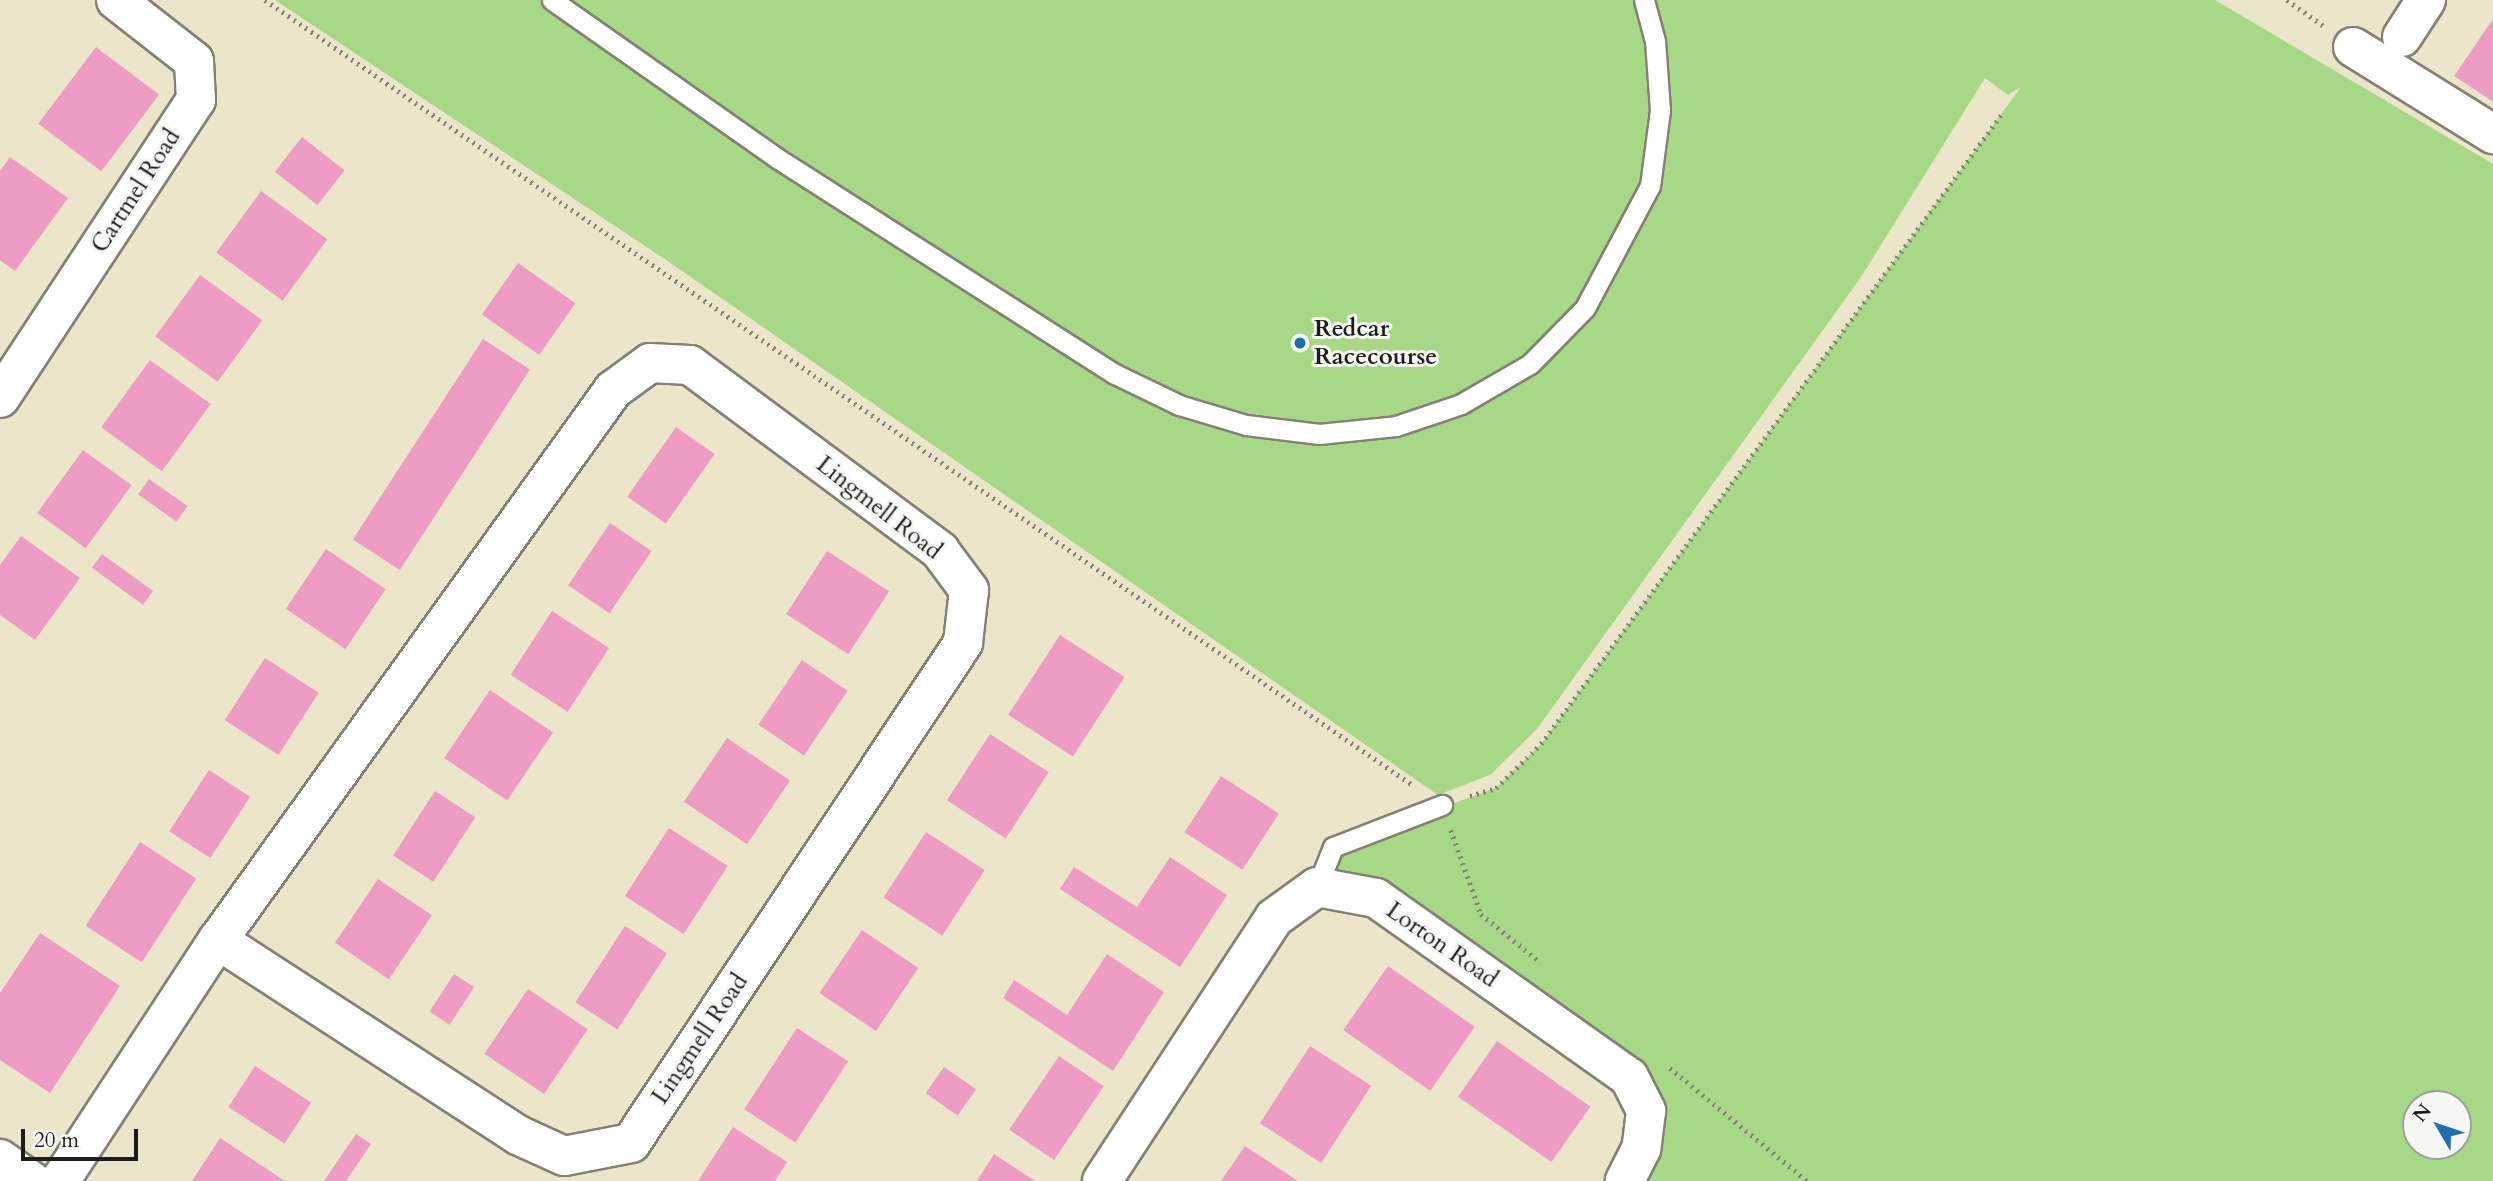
<!DOCTYPE html>
<style>
body{margin:0}
#map{position:relative;width:2493px;height:1181px;overflow:hidden;background:#ebe5ca;font-family:Cardo,serif}
div>[style]{position:absolute}
[style*='--x']{left:calc(var(--x)*1px);top:calc(var(--y)*1px);width:calc(var(--w)*1px);rotate:calc(var(--a)*1deg)}
.green>*{inset:0;background:#a7d886}
.building>*{inset:0;background:#ee9cc3;transform-origin:0 0}
.path>*{height:4.5px;margin-top:-2.25px;transform-origin:0;background:repeating-linear-gradient(90deg,#848073 0 2px,transparent 0 7px)}
.roads{filter:drop-shadow(2px 0 #848073) drop-shadow(-2px 0 #848073) drop-shadow(0 2px #848073) drop-shadow(0 -2px #848073)}
.lane>*{height:19px;margin:-9.5px;padding:0 9.5px;transform-origin:9.5px;border-radius:9.5px;background:#fff}
.street>*{height:38px;margin:-19px;padding:0 19px;transform-origin:19px;border-radius:19px;background:#fff}
.secondary>*{height:38px;margin:-19px;padding:0 19px;transform-origin:19px;border-radius:19px;background:#fff}
.dots>*{width:19px;height:19px;translate:-50% -50%;box-sizing:border-box;border:4px solid #f6f6f2;border-radius:50%}
span{translate:-50% -50%;white-space:nowrap;text-align:center;line-height:1.15;-webkit-text-stroke:6px #f6f6f2;paint-order:stroke}
.street-label{font-size:24px;color:#1c1c1c}
.poi-label{font-size:24px;color:#1c1c1c;font-weight:700}
.left{translate:0 -50%;text-align:left}
.north{position:absolute;left:2402px;top:1090px;width:70px;height:70px;box-sizing:border-box;background:#f6f6f2;border:2px solid #9f9f9c;border-radius:50%;rotate:309deg;font-size:19px;font-weight:700;line-height:28px;text-align:center;color:#1c1c1c}
.north::after{content:'';display:block;margin:auto;width:24px;height:32px;background:#1f6fb2;clip-path:polygon(50% 0,100% 100%,50% 72%,0 100%)}
.scale{position:absolute;left:21px;top:1129px;width:117px;height:32px;box-sizing:border-box;border:4px solid #1c1c1c;border-top:0;padding-left:9px;font-size:21px;line-height:24px;white-space:nowrap;color:#1c1c1c;-webkit-text-stroke:5px #f6f6f2;paint-order:stroke}
</style>
<div id="map">
<div class="green">
<i style="clip-path:polygon(evenodd,275px 0,2215px 0,2493px 164px,2493px 1181px,1625px 1181px,1646px 1111px,1376px 898px,1317px 887px,1333px 847px,1496px 788px,1541px 744px,2021px 87px,2008px 95px,1985px 78px,1861px 277px,1537px 729px,1490px 775px,1438px 795px,669px 262px,275px 0,2416px 1104px,2458px 1104px,2458px 1146px,2416px 1146px,2416px 1104px)"></i>
</div>
<div class="building">
<i style="clip-path:polygon(2493px 19px,2493px 100px,2492px 101px,2454px 76px)"></i>
<i style="left:96px;top:47px;width:79px;height:96px;rotate:37deg"></i>
<i style="left:302px;top:137px;width:54px;height:44px;rotate:38deg"></i>
<i style="clip-path:polygon(10px 157px,68px 198px,15px 271px,0 260px,0 171px)"></i>
<i style="left:261px;top:191px;width:82px;height:76px;rotate:36deg"></i>
<i style="left:518px;top:263px;width:70px;height:63px;rotate:35deg"></i>
<i style="left:200px;top:275px;width:77px;height:76px;rotate:36deg"></i>
<i style="left:483px;top:339px;width:56px;height:239px;rotate:33deg"></i>
<i style="left:150px;top:360px;width:75px;height:83px;rotate:36deg"></i>
<i style="left:676px;top:427px;width:47px;height:85px;rotate:35deg"></i>
<i style="left:83px;top:450px;width:60px;height:78px;rotate:36deg"></i>
<i style="left:149px;top:479px;width:47px;height:19px;rotate:35deg"></i>
<i style="left:610px;top:523px;width:50px;height:75px;rotate:34deg"></i>
<i style="clip-path:polygon(21px 536px,80px 578px,35px 640px,0 615px,0 565px)"></i>
<i style="left:326px;top:549px;width:72px;height:72px;rotate:34deg"></i>
<i style="left:827px;top:551px;width:74px;height:75px;rotate:33deg"></i>
<i style="left:102px;top:554px;width:63px;height:17px;rotate:36deg"></i>
<i style="left:552px;top:611px;width:68px;height:76px;rotate:33deg"></i>
<i style="left:1060px;top:635px;width:77px;height:95px;rotate:33deg"></i>
<i style="left:265px;top:658px;width:64px;height:74px;rotate:33deg"></i>
<i style="left:802px;top:660px;width:55px;height:78px;rotate:34deg"></i>
<i style="left:490px;top:690px;width:76px;height:82px;rotate:34deg"></i>
<i style="left:990px;top:734px;width:70px;height:79px;rotate:33deg"></i>
<i style="left:727px;top:738px;width:76px;height:77px;rotate:34deg"></i>
<i style="left:209px;top:770px;width:49px;height:73px;rotate:33deg"></i>
<i style="left:1221px;top:776px;width:69px;height:67px;rotate:33deg"></i>
<i style="left:435px;top:791px;width:48px;height:77px;rotate:33deg"></i>
<i style="left:669px;top:828px;width:70px;height:81px;rotate:33deg"></i>
<i style="left:926px;top:832px;width:70px;height:78px;rotate:33deg"></i>
<i style="left:140px;top:842px;width:67px;height:100px;rotate:33deg"></i>
<i style="clip-path:polygon(1170px 857px,1227px 895px,1180px 967px,1060px 889px,1074px 867px,1137px 907px)"></i>
<i style="left:378px;top:879px;width:65px;height:77px;rotate:34deg"></i>
<i style="left:625px;top:926px;width:50px;height:91px;rotate:33deg"></i>
<i style="left:862px;top:930px;width:68px;height:76px;rotate:34deg"></i>
<i style="clip-path:polygon(40px 933px,120px 986px,50px 1093px,0 1060px,0 993px)"></i>
<i style="clip-path:polygon(1107px 954px,1164px 992px,1113px 1071px,1003px 998px,1014px 980px,1067px 1015px)"></i>
<i style="left:1388px;top:966px;width:106px;height:78px;rotate:35deg"></i>
<i style="left:454px;top:974px;width:24px;height:45px;rotate:33deg"></i>
<i style="left:528px;top:989px;width:72px;height:78px;rotate:34deg"></i>
<i style="left:797px;top:1028px;width:61px;height:97px;rotate:33deg"></i>
<i style="left:1497px;top:1041px;width:114px;height:68px;rotate:35deg"></i>
<i style="left:1310px;top:1046px;width:73px;height:92px;rotate:33deg"></i>
<i style="left:1059px;top:1056px;width:54px;height:89px;rotate:34deg"></i>
<i style="left:255px;top:1066px;width:67px;height:49px;rotate:33deg"></i>
<i style="left:944px;top:1067px;width:39px;height:32px;rotate:35deg"></i>
<i style="clip-path:polygon(733px 1127px,787px 1162px,775px 1181px,698px 1181px)"></i>
<i style="clip-path:polygon(356px 1134px,371px 1144px,346px 1181px,324px 1181px)"></i>
<i style="clip-path:polygon(220px 1138px,285px 1181px,192px 1181px)"></i>
<i style="clip-path:polygon(1245px 1146px,1298px 1181px,1221px 1181px)"></i>
<i style="clip-path:polygon(994px 1154px,1035px 1181px,977px 1181px)"></i>
</div>
<div class="path">
<i style="--x:265;--y:0;--w:1392;--a:34.37"></i>
<i style="--x:2287;--y:0;--w:45;--a:35.1"></i>
<i style="--x:1470;--y:796;--w:27;--a:-17"></i>
<i style="--x:1496;--y:788;--w:63;--a:-44.4"></i>
<i style="--x:1541;--y:744;--w:779;--a:-53.82"></i>
<i style="--x:1451;--y:830;--w:89;--a:70.3"></i>
<i style="--x:1481;--y:914;--w:77;--a:39.2"></i>
<i style="--x:1670;--y:1068;--w:178;--a:39.5"></i>
</div>
<div class="roads">
<div class="lane">
<i style="--x:552;--y:0;--w:275;--a:35.1"></i>
<i style="--x:777;--y:158;--w:401;--a:32.6"></i>
<i style="--x:1115;--y:374;--w:71;--a:25.8"></i>
<i style="--x:1179;--y:405;--w:70;--a:16.6"></i>
<i style="--x:1246;--y:425;--w:74;--a:7"></i>
<i style="--x:1319;--y:434;--w:77;--a:-5.9"></i>
<i style="--x:1396;--y:426;--w:69;--a:-18.7"></i>
<i style="--x:1461;--y:404;--w:80;--a:-30.1"></i>
<i style="--x:1530;--y:364;--w:78;--a:-45.5"></i>
<i style="--x:1585;--y:308;--w:138;--a:-62"></i>
<i style="--x:1650;--y:186;--w:77;--a:-82.5"></i>
<i style="--x:1660;--y:110;--w:69;--a:-94.1"></i>
<i style="--x:1655;--y:41;--w:42;--a:-105"></i>
<i style="--x:1317;--y:887;--w:43;--a:-68.2"></i>
<i style="--x:1333;--y:847;--w:117;--a:-21.1"></i>
</div>
<div class="street">
<i style="--x:2402;--y:37;--w:44;--a:-57"></i>
<i style="--x:2353;--y:47;--w:165;--a:31.9"></i>
<i style="--x:0;--y:398;--w:357;--a:-56.7"></i>
<i style="--x:196;--y:100;--w:39;--a:-93"></i>
<i style="--x:194;--y:61;--w:99;--a:-142"></i>
<i style="--x:60;--y:1181;--w:288;--a:-56.8"></i>
<i style="--x:218;--y:940;--w:677;--a:-54.31"></i>
<i style="--x:613;--y:390;--w:46;--a:-36.1"></i>
<i style="--x:650;--y:363;--w:40;--a:2.9"></i>
<i style="--x:690;--y:365;--w:312;--a:36.6"></i>
<i style="--x:940;--y:551;--w:49;--a:53.4"></i>
<i style="--x:969;--y:590;--w:53;--a:96.5"></i>
<i style="--x:963;--y:643;--w:600;--a:123.58"></i>
<i style="--x:631;--y:1143;--w:68;--a:169"></i>
<i style="--x:564;--y:1156;--w:51;--a:-155.5"></i>
<i style="--x:518;--y:1135;--w:358;--a:-147"></i>
<i style="--x:1102;--y:1181;--w:314;--a:-56.8"></i>
<i style="--x:1274;--y:918;--w:53;--a:-35.8"></i>
<i style="--x:1317;--y:887;--w:60;--a:10.6"></i>
<i style="--x:1376;--y:898;--w:310;--a:35.3"></i>
<i style="--x:1629;--y:1077;--w:38;--a:63"></i>
<i style="--x:1646;--y:1111;--w:38;--a:97"></i>
<i style="--x:1641;--y:1149;--w:36;--a:117"></i>
</div>
<div class="secondary">
<i style="--x:0;--y:1159;--w:39;--a:35"></i>
</div>
</div>
<div class="dots">
<i style="left:1300px;top:343px;background:#1f6fb2"></i>
</div>
<div class="street-label">
<span style="left:136px;top:191px;rotate:-57deg">Cartmel Road</span>
<span style="left:879px;top:508px;rotate:38deg">Lingmell Road</span>
<span style="left:1442px;top:945px;rotate:35deg">Lorton Road</span>
<span style="left:700px;top:1039px;rotate:-56deg">Lingmell Road</span>
</div>
<div class="poi-label">
<span class="left" style="left:1314px;top:343px">Redcar<br>Racecourse</span>
</div>
<div class="north">N</div>
<div class="scale">20 m</div>
</div>
